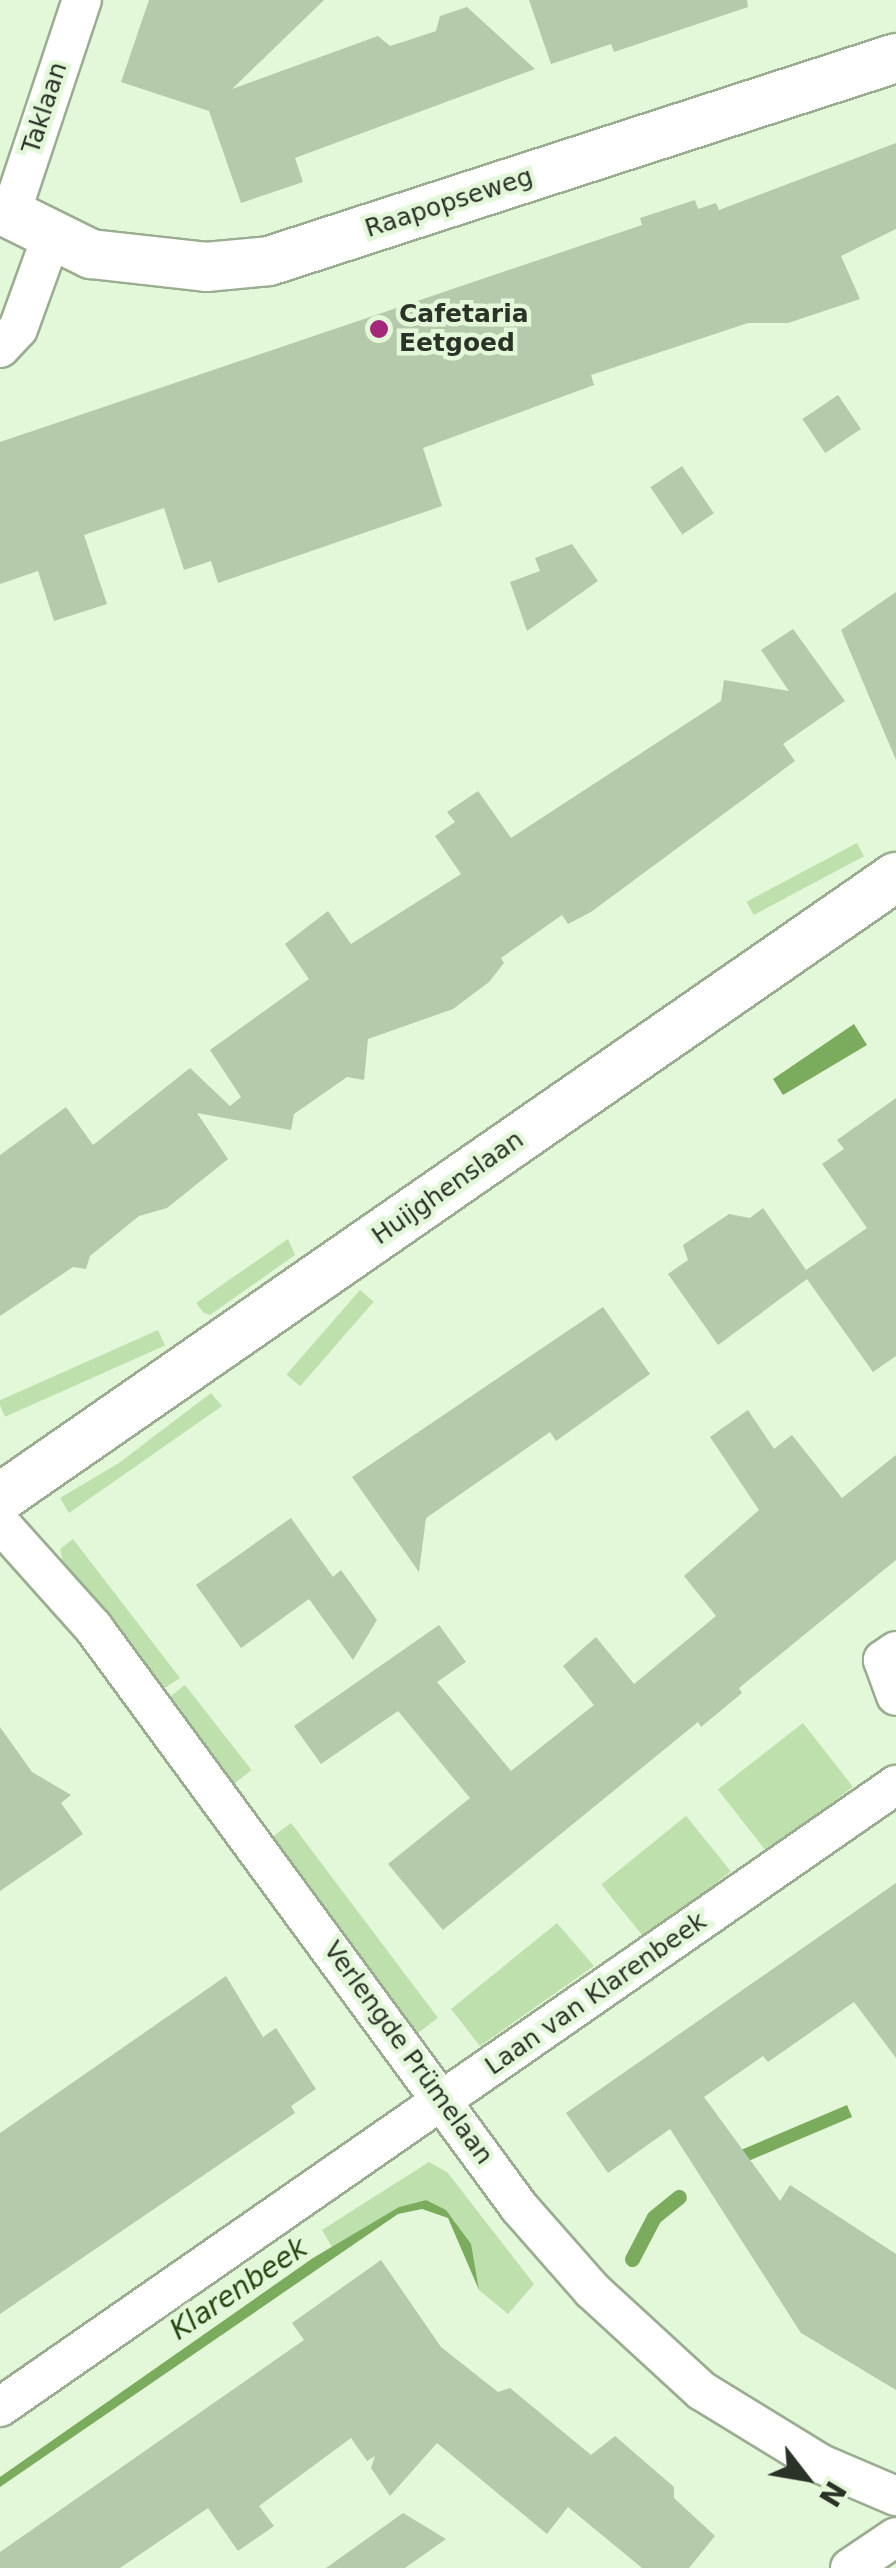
<!DOCTYPE html>
<meta charset="utf-8">
<style>
body{margin:0}
#map{position:relative;width:896px;height:2568px;overflow:hidden;background:#e3f7d9;font-family:"DejaVu Sans",sans-serif}
div>[style]{position:absolute}
[style*='--x']{left:calc(var(--x)*1px);top:calc(var(--y)*1px);width:calc(var(--w)*1px);rotate:calc(var(--a)*1deg)}
.green>*{inset:0;background:#bee0ac;transform-origin:0 0}
.water>*{inset:0;background:#7bac5e;transform-origin:0 0}
.stream>*{height:15px;margin:-7.5px;padding:0 7.5px;transform-origin:7.5px;border-radius:7.5px;background:#7bac5e}
.building>*{inset:0;background:#b5c9ab;transform-origin:0 0}
.roads{filter:drop-shadow(2px 0 #9aad91) drop-shadow(-2px 0 #9aad91) drop-shadow(0 2px #9aad91) drop-shadow(0 -2px #9aad91)}
.minor>*{height:38px;margin:-19px;padding:0 19px;transform-origin:19px;border-radius:19px;background:#fff}
.tertiary>*{height:48px;margin:-24px;padding:0 24px;transform-origin:24px;border-radius:24px;background:#fff}
.dots>*{width:28px;height:28px;translate:-50% -50%;box-sizing:border-box;border:5px solid #e3f7d9;border-radius:50%}
span{translate:-50% -50%;white-space:nowrap;text-align:center;line-height:1.15;-webkit-text-stroke:9px #e3f7d9;paint-order:stroke}
.street-label{font-size:25px;color:#2b3227}
.poi-label{font-size:25px;color:#2b3227;font-weight:700}
.left{translate:0 -50%;text-align:left}
.water-label{font-size:28px;color:#26460f;font-style:italic}
.north{position:absolute;left:756px;top:2428px;width:100px;height:100px;-webkit-text-stroke:8px #e3f7d9;paint-order:stroke;rotate:121deg;font-size:28px;font-weight:700;line-height:40px;text-align:center;color:#2b3227}
.north::after{content:'';display:block;margin:auto;width:35px;height:45px;background:#2b3227;clip-path:polygon(50% 0,100% 100%,50% 72%,0 100%)}
</style>
<div id="map">
<div class="green">
<i style="left:857px;top:843px;width:15px;height:125px;rotate:62deg"></i>
<i style="clip-path:polygon(288px 1239px,295px 1255px,210px 1315px,204px 1313px,196px 1303px)"></i>
<i style="left:360px;top:1290px;width:18px;height:112px;rotate:41deg"></i>
<i style="left:158px;top:1330px;width:17px;height:175px;rotate:66deg"></i>
<i style="clip-path:polygon(211px 1393px,222px 1406px,69px 1513px,60px 1498px,119px 1463px)"></i>
<i style="clip-path:polygon(73px 1539px,180px 1678px,159px 1692px,65px 1570px,60px 1549px)"></i>
<i style="left:185px;top:1685px;width:108px;height:26px;rotate:52deg"></i>
<i style="left:803px;top:1723px;width:81px;height:108px;rotate:52deg"></i>
<i style="left:686px;top:1816px;width:71px;height:109px;rotate:51deg"></i>
<i style="left:291px;top:1823px;width:244px;height:25px;rotate:53deg"></i>
<i style="clip-path:polygon(557px 1923px,594px 1966px,480px 2046px,451px 2009px)"></i>
<i style="clip-path:polygon(429px 2162px,447px 2172px,534px 2284px,508px 2314px,479px 2290px,455px 2221px,426px 2200px,399px 2207px,332px 2247px,322px 2230px)"></i>
</div>
<div class="water">
<i style="clip-path:polygon(854px 1024px,867px 1045px,783px 1095px,773px 1079px)"></i>
<i style="left:847px;top:2105px;width:13px;height:119px;rotate:67deg"></i>
<i style="clip-path:polygon(426px 2200px,446px 2210px,471px 2244px,479px 2290px,448px 2218px,422px 2209px,398px 2214px,0 2487px,0 2477px,313px 2258px,399px 2207px)"></i>
</div>
<div class="stream">
<i style="--x:632;--y:2259;--w:47;--a:-62.4"></i>
<i style="--x:654;--y:2217;--w:32;--a:-39"></i>
</div>
<div class="building">
<i style="clip-path:polygon(149px 0,324px 0,232px 89px,378px 36px,390px 46px,412px 39px,436px 31px,440px 16px,467px 7px,535px 69px,295px 158px,303px 182px,241px 203px,209px 111px,121px 82px)"></i>
<i style="clip-path:polygon(529px 0,747px 0,748px 7px,614px 52px,611px 44px,551px 64px)"></i>
<i style="clip-path:polygon(896px 143px,896px 229px,841px 256px,860px 299px,788px 323px,748px 323px,591px 375px,594px 385px,423px 448px,442px 506px,218px 583px,211px 561px,184px 570px,164px 508px,84px 535px,107px 604px,54px 621px,38px 571px,0 584px,0 442px,642px 225px,640px 218px,695px 200px,698px 209px,716px 203px,719px 210px)"></i>
<i style="left:838px;top:395px;width:41px;height:43px;rotate:56deg"></i>
<i style="left:682px;top:466px;width:57px;height:38px;rotate:56deg"></i>
<i style="clip-path:polygon(572px 544px,598px 581px,527px 631px,510px 582px,540px 571px,535px 558px)"></i>
<i style="clip-path:polygon(896px 592px,896px 760px,841px 630px)"></i>
<i style="clip-path:polygon(793px 629px,845px 701px,783px 744px,795px 761px,591px 912px,568px 924px,562px 915px,501px 958px,504px 963px,489px 982px,453px 1009px,368px 1039px,364px 1080px,347px 1077px,294px 1114px,291px 1130px,197px 1113px,228px 1159px,167px 1208px,139px 1216px,90px 1256px,86px 1269px,73px 1267px,0 1316px,0 1155px,66px 1107px,93px 1145px,190px 1068px,230px 1106px,241px 1097px,210px 1050px,309px 979px,285px 944px,328px 911px,351px 944px,461px 874px,435px 836px,455px 822px,447px 812px,478px 791px,511px 838px,721px 701px,724px 680px,789px 691px,761px 650px)"></i>
<i style="clip-path:polygon(896px 1098px,896px 1356px,873px 1372px,807px 1279px,718px 1345px,668px 1274px,688px 1260px,683px 1245px,729px 1214px,750px 1218px,763px 1208px,806px 1270px,867px 1228px,822px 1164px,844px 1149px,837px 1140px)"></i>
<i style="clip-path:polygon(603px 1307px,650px 1374px,556px 1441px,550px 1432px,426px 1518px,419px 1572px,352px 1477px)"></i>
<i style="clip-path:polygon(748px 1410px,774px 1449px,792px 1435px,842px 1498px,896px 1455px,896px 1560px,739px 1688px,742px 1693px,701px 1727px,698px 1722px,443px 1930px,388px 1864px,470px 1798px,398px 1711px,321px 1764px,294px 1726px,439px 1625px,466px 1662px,437px 1682px,511px 1771px,594px 1705px,563px 1666px,596px 1637px,634px 1684px,716px 1616px,684px 1576px,759px 1510px,710px 1437px)"></i>
<i style="clip-path:polygon(291px 1518px,333px 1577px,341px 1570px,377px 1620px,353px 1660px,309px 1599px,241px 1648px,196px 1585px)"></i>
<i style="clip-path:polygon(0 1727px,32px 1772px,71px 1795px,61px 1803px,83px 1834px,0 1891px)"></i>
<i style="clip-path:polygon(896px 1883px,896px 2058px,854px 2002px,768px 2062px,763px 2056px,704px 2097px,780px 2201px,790px 2185px,896px 2254px,896px 2390px,801px 2333px,670px 2129px,608px 2173px,566px 2113px)"></i>
<i style="clip-path:polygon(226px 1976px,263px 2037px,276px 2028px,316px 2089px,291px 2106px,295px 2113px,0 2314px,0 2133px)"></i>
<i style="clip-path:polygon(381px 2260px,441px 2347px,498px 2392px,510px 2388px,591px 2455px,615px 2436px,674px 2487px,674px 2498px,715px 2536px,689px 2568px,642px 2568px,568px 2507px,547px 2534px,437px 2443px,390px 2496px,371px 2468px,375px 2456px,367px 2461px,351px 2438px,259px 2506px,274px 2526px,238px 2551px,208px 2508px,120px 2568px,0 2568px,0 2552px,304px 2340px,292px 2323px)"></i>
<i style="clip-path:polygon(403px 2513px,446px 2539px,405px 2568px,326px 2568px)"></i>
</div>
<div class="roads">
<div class="minor">
<i style="--x:10;--y:216;--w:228;--a:-71.6"></i>
<i style="--x:0;--y:348;--w:26;--a:-47"></i>
<i style="--x:18;--y:329;--w:97;--a:-70.1"></i>
<i style="--x:0;--y:1523;--w:140;--a:48.2"></i>
<i style="--x:93;--y:1627;--w:720;--a:53.7"></i>
<i style="--x:519;--y:2207;--w:111;--a:48.7"></i>
<i style="--x:592;--y:2290;--w:149;--a:42.6"></i>
<i style="--x:702;--y:2391;--w:140;--a:31.5"></i>
<i style="--x:821;--y:2464;--w:82;--a:23.1"></i>
<i style="--x:896;--y:1651;--w:16;--a:145"></i>
<i style="--x:883;--y:1660;--w:38;--a:70"></i>
<i style="--x:0;--y:2407;--w:1091;--a:-34.77"></i>
<i style="--x:850;--y:2568;--w:55;--a:-34"></i>
</div>
<div class="tertiary">
<i style="--x:0;--y:209;--w:102;--a:26.3"></i>
<i style="--x:91;--y:254;--w:116;--a:6.4"></i>
<i style="--x:206;--y:267;--w:63;--a:-5.4"></i>
<i style="--x:269;--y:261;--w:659;--a:-17.94"></i>
<i style="--x:0;--y:1498;--w:1090;--a:-34.73"></i>
</div>
</div>
<div class="dots">
<i style="left:379px;top:329px;background:#a4277a"></i>
</div>
<div class="street-label">
<span style="left:45px;top:108px;rotate:-72deg">Taklaan</span>
<span style="left:449px;top:203px;rotate:-18deg">Raapopseweg</span>
<span style="left:448px;top:1188px;rotate:-35deg">Huijghenslaan</span>
<span style="left:596px;top:1994px;rotate:-35deg">Laan van Klarenbeek</span>
<span style="left:408px;top:2053px;rotate:54deg">Verlengde Prümelaan</span>
</div>
<div class="poi-label">
<span class="left" style="left:399px;top:329px">Cafetaria<br>Eetgoed</span>
</div>
<div class="water-label">
<span style="left:239px;top:2289px;rotate:-34deg">Klarenbeek</span>
</div>
<div class="north">N</div>
</div>
